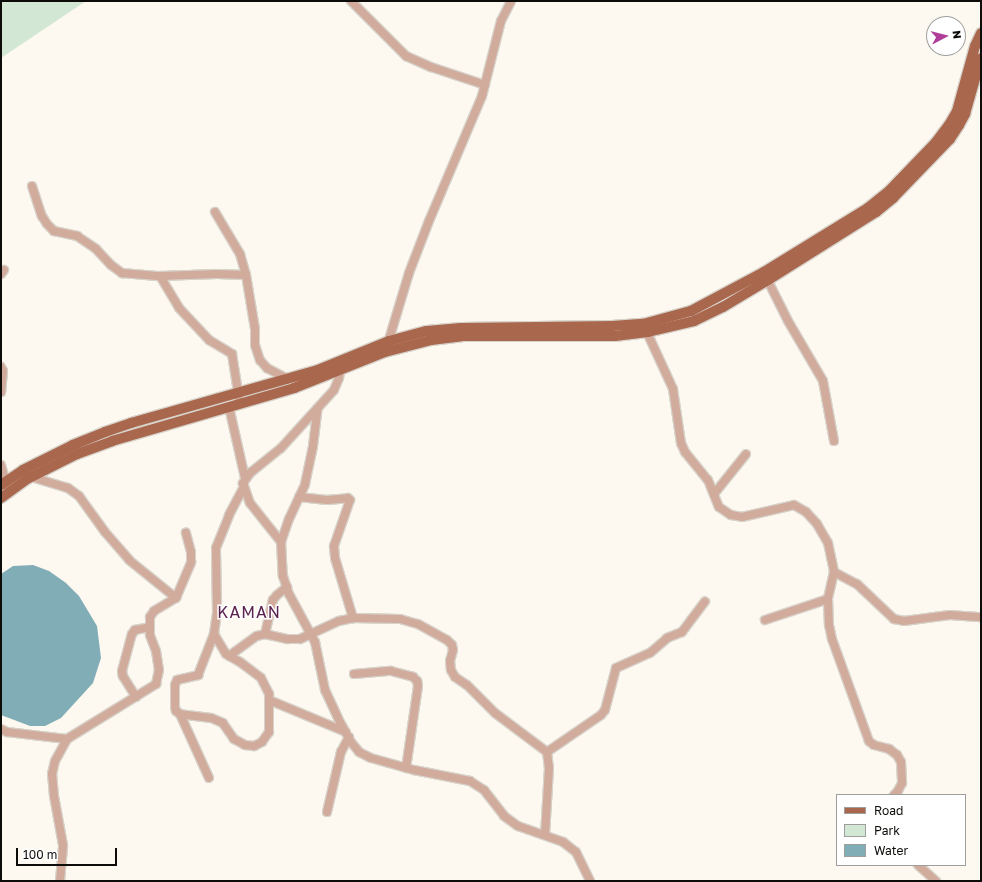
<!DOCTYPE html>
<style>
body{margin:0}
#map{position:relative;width:982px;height:882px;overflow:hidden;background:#fdf9f0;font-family:"Golos Text",sans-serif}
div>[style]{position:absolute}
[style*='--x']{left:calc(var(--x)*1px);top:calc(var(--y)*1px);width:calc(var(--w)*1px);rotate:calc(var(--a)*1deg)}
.green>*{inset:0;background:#d3e7d5}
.water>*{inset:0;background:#81adb6}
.roads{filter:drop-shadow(1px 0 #d7d3cb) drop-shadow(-1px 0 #d7d3cb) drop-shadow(0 1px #d7d3cb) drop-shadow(0 -1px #d7d3cb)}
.minor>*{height:8px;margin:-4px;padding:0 4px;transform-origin:4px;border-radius:4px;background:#d1ab9c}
.major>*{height:10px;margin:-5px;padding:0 5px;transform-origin:5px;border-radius:5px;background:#a9674e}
span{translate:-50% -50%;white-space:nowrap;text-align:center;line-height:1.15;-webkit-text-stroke:3px #fff;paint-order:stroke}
.quarter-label{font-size:16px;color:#5a234f;letter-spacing:1px}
.frame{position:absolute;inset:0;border:2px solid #0d0c09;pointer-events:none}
.legend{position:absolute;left:836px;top:794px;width:130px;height:72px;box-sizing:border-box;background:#fff;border:1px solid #9e9e9d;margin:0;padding:5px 7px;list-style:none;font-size:12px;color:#0d0c09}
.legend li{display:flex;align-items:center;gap:8px;height:20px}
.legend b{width:20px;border:1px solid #9e9e9d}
.north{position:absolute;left:926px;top:16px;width:40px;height:40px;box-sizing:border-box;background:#fff;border:1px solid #9e9e9d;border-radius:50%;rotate:83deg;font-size:11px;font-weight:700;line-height:16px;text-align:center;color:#0d0c09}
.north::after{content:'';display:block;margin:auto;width:14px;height:18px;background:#af3e9a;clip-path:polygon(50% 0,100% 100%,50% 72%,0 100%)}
.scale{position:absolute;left:16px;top:848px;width:101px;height:18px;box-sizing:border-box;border:2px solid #0d0c09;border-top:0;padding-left:5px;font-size:12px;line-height:14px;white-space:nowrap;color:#0d0c09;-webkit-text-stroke:3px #fff;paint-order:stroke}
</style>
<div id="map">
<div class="green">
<i style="clip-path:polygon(1px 1px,86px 1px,1px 58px)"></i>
</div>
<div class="water">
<i style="clip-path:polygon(33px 565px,49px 571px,66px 583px,79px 596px,97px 626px,101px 658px,93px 683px,61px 718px,45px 726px,30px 726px,1px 715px,1px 574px,13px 566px)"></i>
</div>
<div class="roads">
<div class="minor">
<i style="--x:351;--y:1;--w:78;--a:45"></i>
<i style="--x:406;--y:56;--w:27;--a:24"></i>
<i style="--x:431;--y:67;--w:57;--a:18.4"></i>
<i style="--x:32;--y:186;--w:32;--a:72"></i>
<i style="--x:42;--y:216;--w:9;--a:58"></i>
<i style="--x:47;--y:224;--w:10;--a:45"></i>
<i style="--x:54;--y:231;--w:24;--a:12"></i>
<i style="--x:77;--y:236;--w:23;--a:34"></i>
<i style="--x:96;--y:249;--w:22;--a:47"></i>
<i style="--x:111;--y:265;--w:14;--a:36"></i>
<i style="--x:122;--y:273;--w:38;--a:5"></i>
<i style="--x:160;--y:276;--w:57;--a:-2"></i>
<i style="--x:217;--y:274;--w:29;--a:2"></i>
<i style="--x:215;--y:212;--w:49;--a:59.2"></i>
<i style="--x:240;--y:254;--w:22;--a:74"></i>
<i style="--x:246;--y:275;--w:55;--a:80.5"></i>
<i style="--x:255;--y:329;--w:16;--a:90"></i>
<i style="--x:255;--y:345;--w:16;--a:72"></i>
<i style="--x:260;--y:360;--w:11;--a:49"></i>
<i style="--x:267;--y:368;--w:24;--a:28"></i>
<i style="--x:1;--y:274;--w:5;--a:-53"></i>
<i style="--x:765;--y:275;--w:51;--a:63.4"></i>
<i style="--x:788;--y:321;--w:69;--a:59.7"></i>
<i style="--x:823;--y:381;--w:61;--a:79.6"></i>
<i style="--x:160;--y:276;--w:37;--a:59"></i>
<i style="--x:179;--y:308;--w:44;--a:46.8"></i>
<i style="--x:209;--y:340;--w:27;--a:31"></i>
<i style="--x:232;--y:354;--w:45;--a:81"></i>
<i style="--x:645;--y:328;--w:67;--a:65.3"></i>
<i style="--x:673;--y:389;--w:55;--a:81.6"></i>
<i style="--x:681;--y:443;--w:10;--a:66"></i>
<i style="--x:685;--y:452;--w:36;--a:51"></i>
<i style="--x:708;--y:480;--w:29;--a:68"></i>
<i style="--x:719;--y:507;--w:14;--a:34"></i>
<i style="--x:731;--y:515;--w:11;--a:10"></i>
<i style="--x:742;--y:517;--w:53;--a:-13"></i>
<i style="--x:794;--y:505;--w:14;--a:30"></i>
<i style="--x:806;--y:512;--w:16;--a:47"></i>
<i style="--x:817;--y:524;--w:22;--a:60"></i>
<i style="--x:828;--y:543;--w:30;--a:78"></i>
<i style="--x:834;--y:572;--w:28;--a:103"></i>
<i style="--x:828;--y:599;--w:26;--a:88"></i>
<i style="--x:829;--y:625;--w:14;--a:78"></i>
<i style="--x:832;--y:639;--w:109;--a:70.1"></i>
<i style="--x:869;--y:741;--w:6;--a:39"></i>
<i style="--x:874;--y:745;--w:16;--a:15"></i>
<i style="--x:889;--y:749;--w:10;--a:37"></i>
<i style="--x:897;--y:755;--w:8;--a:60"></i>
<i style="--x:901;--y:762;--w:21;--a:87"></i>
<i style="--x:902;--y:783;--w:9;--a:117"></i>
<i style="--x:898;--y:791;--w:6;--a:135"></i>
<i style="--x:387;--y:346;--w:76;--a:-73.2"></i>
<i style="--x:409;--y:273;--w:56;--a:-69"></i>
<i style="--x:429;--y:221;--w:136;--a:-67"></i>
<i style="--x:482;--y:96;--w:77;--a:-75.8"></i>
<i style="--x:501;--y:21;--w:22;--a:-63"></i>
<i style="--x:341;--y:364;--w:14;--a:98"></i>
<i style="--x:339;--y:378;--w:13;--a:113"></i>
<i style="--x:334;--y:390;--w:79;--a:132.4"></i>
<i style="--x:281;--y:448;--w:38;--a:141"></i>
<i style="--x:251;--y:472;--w:14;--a:126"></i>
<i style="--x:243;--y:483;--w:21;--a:71"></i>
<i style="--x:250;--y:503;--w:50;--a:51.5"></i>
<i style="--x:281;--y:542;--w:34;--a:87"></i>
<i style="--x:283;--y:576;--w:19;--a:72"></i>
<i style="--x:289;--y:594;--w:55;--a:61.6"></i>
<i style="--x:315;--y:642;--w:49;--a:78.2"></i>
<i style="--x:325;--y:690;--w:38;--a:65"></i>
<i style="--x:341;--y:724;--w:21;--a:61"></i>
<i style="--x:351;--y:742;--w:13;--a:51"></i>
<i style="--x:359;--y:752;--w:13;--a:27"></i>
<i style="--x:371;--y:758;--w:45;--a:15.6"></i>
<i style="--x:414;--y:770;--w:57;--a:11.1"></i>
<i style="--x:470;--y:781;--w:17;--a:33"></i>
<i style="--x:484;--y:790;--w:33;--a:52"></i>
<i style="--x:504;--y:816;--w:17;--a:36"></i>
<i style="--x:518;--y:826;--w:48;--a:19.6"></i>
<i style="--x:563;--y:842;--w:16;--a:38"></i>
<i style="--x:576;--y:852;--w:32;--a:64"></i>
<i style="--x:1;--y:367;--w:4;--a:63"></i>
<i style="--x:3;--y:371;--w:21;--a:95"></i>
<i style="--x:229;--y:407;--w:73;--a:77.3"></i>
<i style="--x:1;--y:465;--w:22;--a:74"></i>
<i style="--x:28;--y:476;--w:42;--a:16.7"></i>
<i style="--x:68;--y:488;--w:14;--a:36"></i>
<i style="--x:79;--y:496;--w:44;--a:54.2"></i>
<i style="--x:105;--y:532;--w:37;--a:49"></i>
<i style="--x:129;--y:560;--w:60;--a:39"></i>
<i style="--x:714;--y:494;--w:51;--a:-51.3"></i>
<i style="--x:299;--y:497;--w:28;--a:6"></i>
<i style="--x:327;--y:500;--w:21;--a:-5"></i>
<i style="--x:348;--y:498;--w:3;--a:45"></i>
<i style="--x:350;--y:500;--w:49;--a:109.2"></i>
<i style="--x:334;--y:546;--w:12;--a:85"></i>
<i style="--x:335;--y:558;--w:63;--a:73.3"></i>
<i style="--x:281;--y:542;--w:24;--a:-71"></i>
<i style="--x:289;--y:519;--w:38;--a:-65"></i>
<i style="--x:305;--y:484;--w:39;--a:-78"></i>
<i style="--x:313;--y:446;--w:38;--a:-83"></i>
<i style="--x:834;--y:572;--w:26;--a:28"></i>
<i style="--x:857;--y:584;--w:51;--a:43.4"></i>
<i style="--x:894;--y:619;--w:10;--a:11"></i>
<i style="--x:904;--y:621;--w:46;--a:-7.4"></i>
<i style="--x:950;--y:615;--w:31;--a:4"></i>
<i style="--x:765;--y:620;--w:66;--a:-18.4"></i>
<i style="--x:214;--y:634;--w:23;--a:59"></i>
<i style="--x:226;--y:654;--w:16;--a:30"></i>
<i style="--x:240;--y:662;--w:26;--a:37"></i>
<i style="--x:261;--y:678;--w:18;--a:63"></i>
<i style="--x:269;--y:694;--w:38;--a:90"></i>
<i style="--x:269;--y:732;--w:12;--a:125"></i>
<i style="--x:262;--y:742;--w:9;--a:153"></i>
<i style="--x:254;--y:746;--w:9;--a:-174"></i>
<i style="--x:245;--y:745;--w:13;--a:-151"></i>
<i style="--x:234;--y:739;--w:19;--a:-125"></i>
<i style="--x:223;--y:723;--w:13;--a:-157"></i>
<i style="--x:211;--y:718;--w:31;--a:-173"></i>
<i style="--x:180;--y:714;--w:5;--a:-143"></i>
<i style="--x:176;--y:711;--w:4;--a:-104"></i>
<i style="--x:175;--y:707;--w:22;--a:-90"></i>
<i style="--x:175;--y:685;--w:5;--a:-68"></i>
<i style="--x:177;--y:680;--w:22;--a:-13"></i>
<i style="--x:198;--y:675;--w:44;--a:-68.7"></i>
<i style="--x:214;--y:634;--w:21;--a:-82"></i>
<i style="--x:217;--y:613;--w:65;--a:-90.9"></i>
<i style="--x:216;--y:548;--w:35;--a:-68"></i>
<i style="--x:229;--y:515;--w:32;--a:-62"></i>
<i style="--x:265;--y:634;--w:35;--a:-77"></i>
<i style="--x:273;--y:600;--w:6;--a:-51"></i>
<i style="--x:277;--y:595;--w:13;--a:-39"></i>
<i style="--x:229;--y:656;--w:34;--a:-36"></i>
<i style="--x:257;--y:636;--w:8;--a:-14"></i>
<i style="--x:265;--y:634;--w:23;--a:13"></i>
<i style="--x:287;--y:639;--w:13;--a:0"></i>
<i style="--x:300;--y:639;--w:43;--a:-24.8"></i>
<i style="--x:339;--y:621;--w:14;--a:-12"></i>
<i style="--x:353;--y:618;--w:47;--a:1.2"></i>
<i style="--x:400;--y:619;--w:19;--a:16"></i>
<i style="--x:418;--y:624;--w:33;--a:29"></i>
<i style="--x:447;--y:640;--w:7;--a:45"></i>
<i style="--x:452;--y:645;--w:5;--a:79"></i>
<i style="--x:453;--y:650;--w:11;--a:105"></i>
<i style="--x:450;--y:661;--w:9;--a:84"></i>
<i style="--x:451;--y:670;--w:8;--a:60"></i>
<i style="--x:455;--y:677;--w:14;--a:34"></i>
<i style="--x:467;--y:685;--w:40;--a:45"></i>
<i style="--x:495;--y:713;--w:65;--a:36.9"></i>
<i style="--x:547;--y:752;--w:16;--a:83"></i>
<i style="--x:549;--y:768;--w:67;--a:93.4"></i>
<i style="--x:354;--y:674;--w:37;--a:-5"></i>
<i style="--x:391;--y:671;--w:23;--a:15"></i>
<i style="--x:413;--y:677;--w:6;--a:45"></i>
<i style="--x:417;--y:681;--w:5;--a:79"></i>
<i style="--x:418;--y:686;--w:83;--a:98.3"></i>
<i style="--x:136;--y:697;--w:25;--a:-122"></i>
<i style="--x:123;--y:676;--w:5;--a:-101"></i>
<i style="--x:122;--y:671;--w:38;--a:-75"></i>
<i style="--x:132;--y:634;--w:5;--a:-53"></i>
<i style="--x:135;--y:630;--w:15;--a:-11"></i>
<i style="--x:269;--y:700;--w:83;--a:22.6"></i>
<i style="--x:180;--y:714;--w:70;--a:65.6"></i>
<i style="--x:1;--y:729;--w:7;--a:27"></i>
<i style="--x:7;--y:732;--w:60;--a:6.7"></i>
<i style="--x:67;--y:739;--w:105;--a:-31.7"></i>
<i style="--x:156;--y:684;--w:14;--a:-78"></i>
<i style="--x:159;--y:670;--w:19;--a:-99"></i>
<i style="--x:156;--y:651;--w:17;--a:-111"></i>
<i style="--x:150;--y:635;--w:18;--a:-90"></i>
<i style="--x:150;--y:617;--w:7;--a:-56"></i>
<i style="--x:154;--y:611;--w:26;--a:-31"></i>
<i style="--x:176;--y:598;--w:39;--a:-67"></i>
<i style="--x:191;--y:562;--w:10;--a:-90"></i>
<i style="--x:191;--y:552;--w:20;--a:-105"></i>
<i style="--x:547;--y:752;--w:65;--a:-34.4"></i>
<i style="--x:601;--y:715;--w:6;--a:-51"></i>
<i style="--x:605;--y:710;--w:43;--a:-75.3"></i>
<i style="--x:616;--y:668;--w:37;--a:-24"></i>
<i style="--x:650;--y:653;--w:23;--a:-41"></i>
<i style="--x:667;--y:638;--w:16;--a:-22"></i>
<i style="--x:682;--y:632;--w:38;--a:-53"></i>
<i style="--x:327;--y:812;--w:62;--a:-76.9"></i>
<i style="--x:341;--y:752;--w:17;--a:-62"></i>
<i style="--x:918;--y:865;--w:24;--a:42"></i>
<i style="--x:60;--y:881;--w:36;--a:-85"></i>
<i style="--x:63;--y:845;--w:50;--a:-100.4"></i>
<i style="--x:54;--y:796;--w:22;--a:-95"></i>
<i style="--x:52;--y:774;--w:13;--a:-77"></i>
<i style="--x:55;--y:761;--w:25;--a:-61"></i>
</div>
<div class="major">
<i style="--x:1;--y:485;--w:27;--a:-34"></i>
<i style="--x:23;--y:470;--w:56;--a:-26.6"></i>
<i style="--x:73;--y:445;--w:35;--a:-22"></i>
<i style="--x:105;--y:432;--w:28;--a:-19"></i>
<i style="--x:131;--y:423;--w:194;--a:-15.8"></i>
<i style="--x:318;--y:370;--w:77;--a:-22.2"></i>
<i style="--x:389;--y:341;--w:39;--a:-15"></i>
<i style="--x:427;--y:331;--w:34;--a:-5"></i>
<i style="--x:461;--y:328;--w:151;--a:-0.8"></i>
<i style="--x:612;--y:326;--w:31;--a:-4"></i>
<i style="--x:643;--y:324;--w:50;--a:-15.2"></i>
<i style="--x:691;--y:311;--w:83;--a:-28.1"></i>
<i style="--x:764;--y:272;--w:122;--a:-31.6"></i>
<i style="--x:868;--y:208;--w:28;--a:-39"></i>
<i style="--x:890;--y:190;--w:66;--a:-46.2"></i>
<i style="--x:936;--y:142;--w:21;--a:-53"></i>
<i style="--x:949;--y:125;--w:16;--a:-60"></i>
<i style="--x:957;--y:111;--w:67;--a:-74.5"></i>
<i style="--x:975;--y:46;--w:14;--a:-65"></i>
<i style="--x:1;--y:498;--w:34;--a:-36"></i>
<i style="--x:29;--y:478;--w:54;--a:-26.6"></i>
<i style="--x:77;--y:454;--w:37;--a:-20"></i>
<i style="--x:112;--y:441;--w:190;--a:-16.2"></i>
<i style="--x:294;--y:388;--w:98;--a:-21.6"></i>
<i style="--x:385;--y:352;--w:48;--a:-14.6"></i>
<i style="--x:431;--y:340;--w:31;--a:-7"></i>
<i style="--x:462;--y:336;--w:153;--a:0"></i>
<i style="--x:615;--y:336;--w:33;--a:-7"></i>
<i style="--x:648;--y:332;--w:47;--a:-13.4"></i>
<i style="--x:694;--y:321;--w:32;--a:-26"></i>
<i style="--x:723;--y:307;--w:52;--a:-31"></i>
<i style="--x:768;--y:280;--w:128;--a:-32.2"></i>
<i style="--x:876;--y:212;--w:22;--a:-39"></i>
<i style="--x:893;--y:198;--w:82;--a:-46"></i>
<i style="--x:950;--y:139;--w:17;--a:-57"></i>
<i style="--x:959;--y:125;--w:13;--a:-61"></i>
<i style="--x:965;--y:114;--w:58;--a:-74.1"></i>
</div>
</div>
<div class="quarter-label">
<span style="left:249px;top:612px">KAMAN</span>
</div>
<div class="frame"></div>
<ul class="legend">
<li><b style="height:5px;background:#a9674e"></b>Road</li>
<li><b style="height:11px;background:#d3e7d5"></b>Park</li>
<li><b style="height:11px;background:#81adb6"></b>Water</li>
</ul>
<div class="north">N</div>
<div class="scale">100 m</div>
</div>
